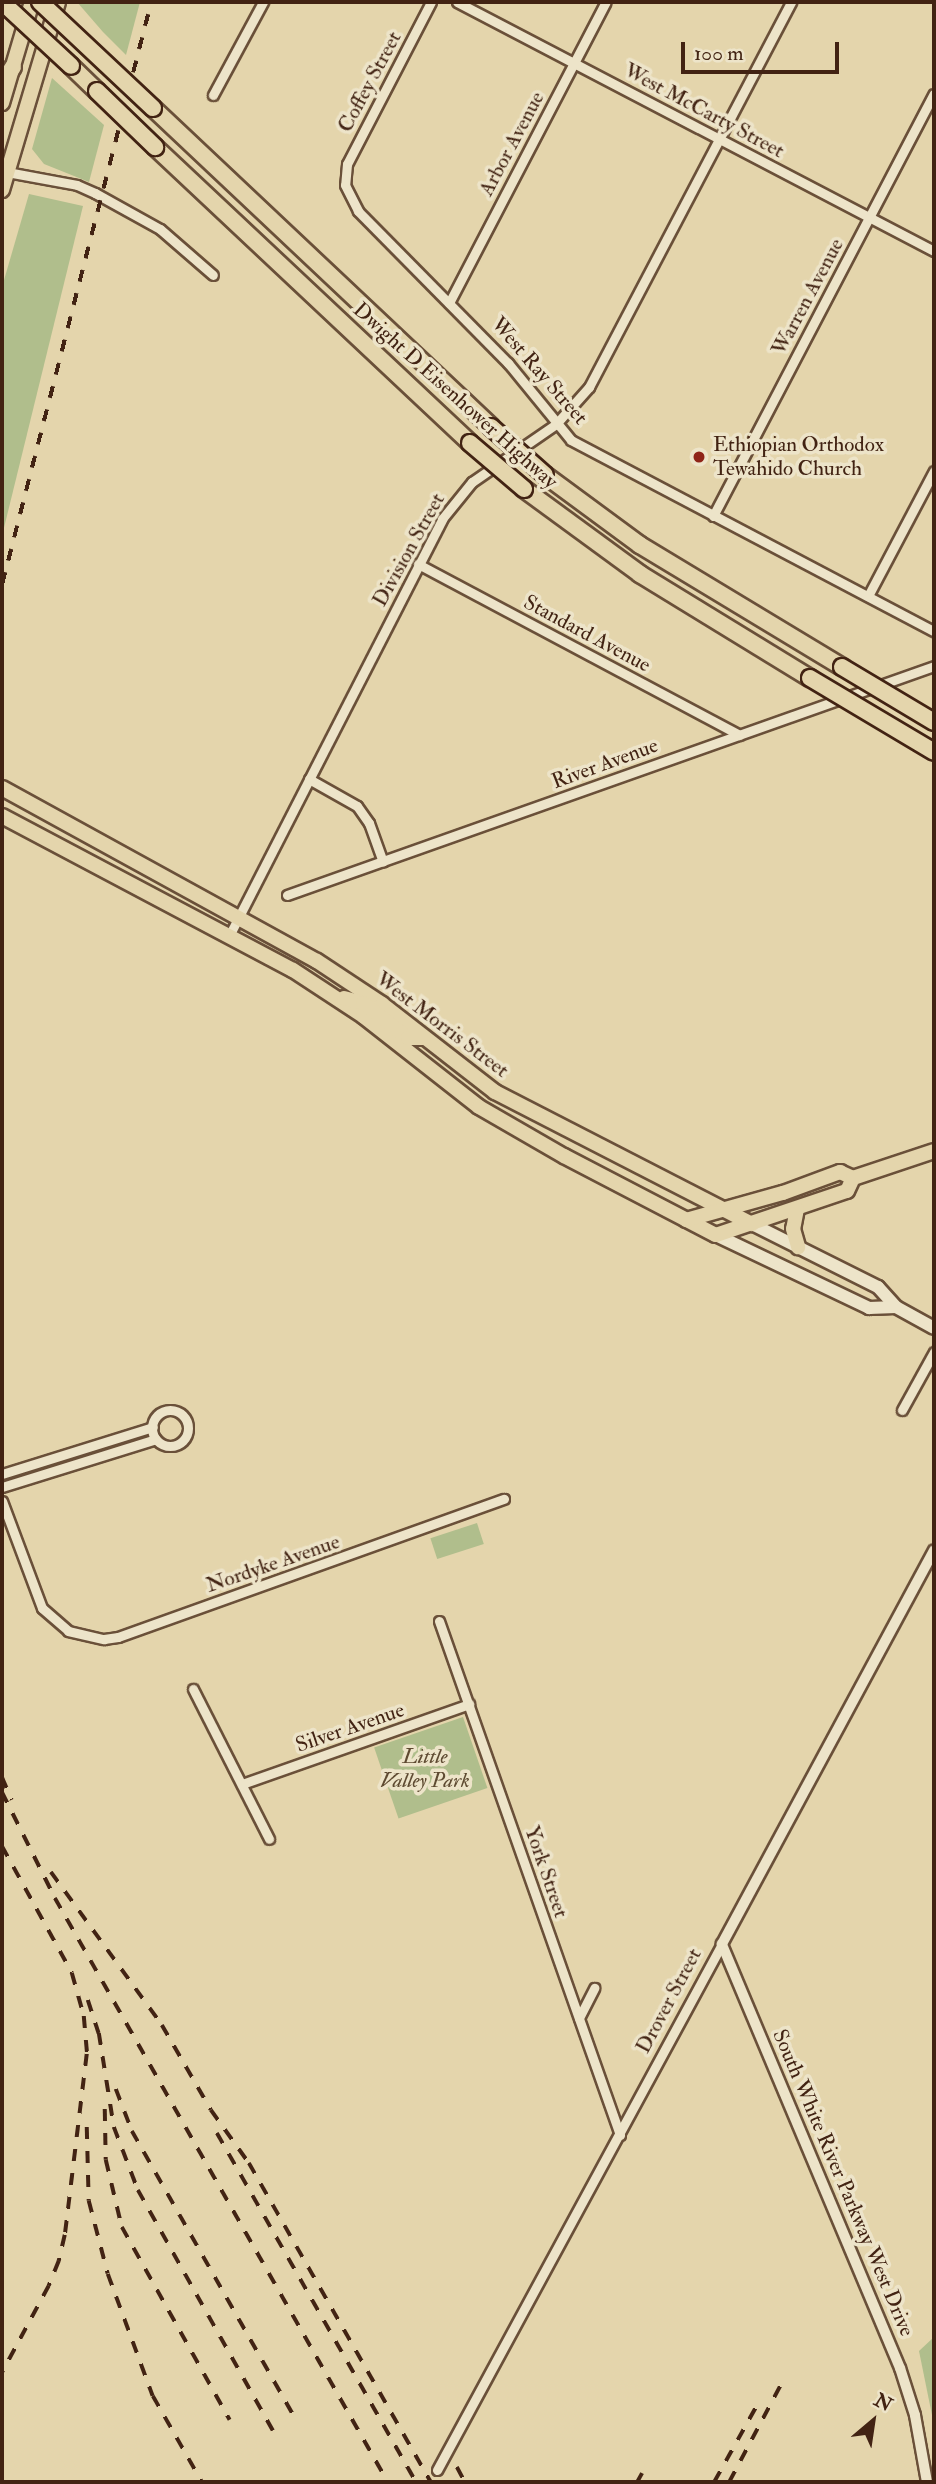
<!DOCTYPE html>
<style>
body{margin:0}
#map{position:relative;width:936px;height:2484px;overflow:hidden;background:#e4d5ac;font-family:"IM FELL Double Pica",serif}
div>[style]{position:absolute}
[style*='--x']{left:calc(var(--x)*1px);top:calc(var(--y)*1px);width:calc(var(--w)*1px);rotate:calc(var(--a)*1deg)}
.green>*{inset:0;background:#b0be8c;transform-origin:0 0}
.roads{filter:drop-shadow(2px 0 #6a5039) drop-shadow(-2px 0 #6a5039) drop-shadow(0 2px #6a5039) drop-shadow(0 -2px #6a5039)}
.minor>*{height:9px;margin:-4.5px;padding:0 4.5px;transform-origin:4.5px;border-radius:4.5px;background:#ede4c9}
.minor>.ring{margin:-4.5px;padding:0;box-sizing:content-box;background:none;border:9px solid #ede4c9;border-radius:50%}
.tertiary>*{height:10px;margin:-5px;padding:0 5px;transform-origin:5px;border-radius:5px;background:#ede4c9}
.secondary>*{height:12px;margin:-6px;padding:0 6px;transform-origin:6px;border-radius:6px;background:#ede4c9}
.primary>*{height:14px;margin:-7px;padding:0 7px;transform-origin:7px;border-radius:7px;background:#e4d5ac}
.motorway>*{height:16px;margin:-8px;padding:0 8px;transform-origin:8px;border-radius:8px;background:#e4d5ac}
.rail>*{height:3.5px;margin-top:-1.75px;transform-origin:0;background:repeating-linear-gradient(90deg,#422313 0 12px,transparent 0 24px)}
.bridges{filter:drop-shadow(2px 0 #422313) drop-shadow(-2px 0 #422313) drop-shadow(0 2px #422313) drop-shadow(0 -2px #422313)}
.motorway-bridge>*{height:16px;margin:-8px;padding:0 8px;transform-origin:8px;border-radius:8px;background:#e4d5ac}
.dots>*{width:19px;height:19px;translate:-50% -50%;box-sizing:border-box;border:4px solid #ede4c9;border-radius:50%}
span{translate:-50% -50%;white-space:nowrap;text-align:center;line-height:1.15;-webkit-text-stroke:7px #ede4c9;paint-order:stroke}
.street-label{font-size:21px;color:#422313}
.poi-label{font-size:21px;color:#422313}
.left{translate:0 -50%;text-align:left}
.park-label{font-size:21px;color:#5e4a31;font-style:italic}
.frame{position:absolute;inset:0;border:4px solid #422313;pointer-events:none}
.north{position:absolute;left:838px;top:2386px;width:70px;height:70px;-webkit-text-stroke:5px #ede4c9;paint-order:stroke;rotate:29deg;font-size:19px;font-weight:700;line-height:28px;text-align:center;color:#422313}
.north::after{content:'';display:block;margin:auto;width:24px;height:32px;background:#422313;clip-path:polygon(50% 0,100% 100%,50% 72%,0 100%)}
.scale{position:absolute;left:681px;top:42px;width:158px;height:32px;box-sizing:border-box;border:4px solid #422313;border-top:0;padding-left:9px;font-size:21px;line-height:24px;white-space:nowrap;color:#422313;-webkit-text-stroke:5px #ede4c9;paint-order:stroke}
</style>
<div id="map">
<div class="green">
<i style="clip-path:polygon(77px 2px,140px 2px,126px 55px,103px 32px)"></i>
<i style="clip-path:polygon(52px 78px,104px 125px,89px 182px,44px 164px,32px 149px)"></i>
<i style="clip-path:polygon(29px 194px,83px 206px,2px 536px,2px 287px)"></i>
<i style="left:477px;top:1523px;width:22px;height:49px;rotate:72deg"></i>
<i style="left:463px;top:1717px;width:75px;height:94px;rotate:71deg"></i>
<i style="clip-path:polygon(934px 2337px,934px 2425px,919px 2351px)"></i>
</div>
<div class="roads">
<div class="minor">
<i style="--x:431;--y:2;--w:182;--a:117.4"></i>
<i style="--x:347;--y:164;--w:21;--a:95"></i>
<i style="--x:345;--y:185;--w:29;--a:63"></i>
<i style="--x:358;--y:211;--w:214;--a:45.4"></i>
<i style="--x:508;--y:363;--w:99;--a:50.7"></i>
<i style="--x:571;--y:440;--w:410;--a:27.8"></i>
<i style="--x:457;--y:2;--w:538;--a:27.57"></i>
<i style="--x:213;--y:95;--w:106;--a:-61.7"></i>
<i style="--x:7;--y:172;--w:71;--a:10.5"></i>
<i style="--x:77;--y:185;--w:20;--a:24"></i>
<i style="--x:95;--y:193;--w:74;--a:29"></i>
<i style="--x:160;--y:229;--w:70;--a:41"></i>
<i style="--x:449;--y:303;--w:339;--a:-62.5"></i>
<i style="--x:713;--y:516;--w:476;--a:-62.4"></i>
<i style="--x:418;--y:564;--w:364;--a:28"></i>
<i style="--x:868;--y:596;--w:141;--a:-62.2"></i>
<i style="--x:309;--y:779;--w:55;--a:29.4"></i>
<i style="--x:357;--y:806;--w:21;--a:55"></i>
<i style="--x:369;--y:823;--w:41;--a:70.3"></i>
<i style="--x:287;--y:895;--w:686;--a:-19.49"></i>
<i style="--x:229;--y:936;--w:468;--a:-62.9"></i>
<i style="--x:442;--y:519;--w:48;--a:-51"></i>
<i style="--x:472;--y:482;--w:102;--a:-34.6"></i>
<i style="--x:556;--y:424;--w:50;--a:-48.3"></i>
<i style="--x:589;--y:387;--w:435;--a:-62.3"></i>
<i style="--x:902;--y:1410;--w:66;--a:-61.1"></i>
<i class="ring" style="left:152px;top:1410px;width:27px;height:27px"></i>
<i style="--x:2;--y:1474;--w:158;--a:-17.3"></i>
<i style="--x:2;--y:1487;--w:161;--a:-17.3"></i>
<i style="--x:2;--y:1501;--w:114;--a:69.5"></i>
<i style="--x:42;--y:1608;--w:35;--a:41"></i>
<i style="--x:68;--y:1631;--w:37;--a:13"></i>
<i style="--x:104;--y:1639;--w:14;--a:-8"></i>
<i style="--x:118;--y:1637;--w:410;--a:-19.7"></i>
<i style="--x:439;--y:1621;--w:545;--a:70.6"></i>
<i style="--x:193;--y:1689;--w:168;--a:63.1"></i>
<i style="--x:242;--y:1784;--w:241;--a:-19.4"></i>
<i style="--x:579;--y:2018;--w:34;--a:-63"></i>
<i style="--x:437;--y:2470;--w:598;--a:-61.55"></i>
</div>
<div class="tertiary">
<i style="--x:927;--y:2482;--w:68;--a:-100.2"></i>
<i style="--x:915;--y:2415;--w:49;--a:-107.7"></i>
<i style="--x:900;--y:2368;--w:460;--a:-112.8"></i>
<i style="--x:722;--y:1944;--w:447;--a:-61.7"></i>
</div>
<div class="secondary">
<i style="--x:752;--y:1224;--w:141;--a:26.6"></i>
<i style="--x:878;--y:1287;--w:27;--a:48"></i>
<i style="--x:896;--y:1307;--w:43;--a:28.9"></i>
<i style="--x:716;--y:1235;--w:170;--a:25.5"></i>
<i style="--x:869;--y:1308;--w:27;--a:-2"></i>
</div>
<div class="primary">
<i style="--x:2;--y:103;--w:105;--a:-73.5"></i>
<i style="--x:2;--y:190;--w:196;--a:-73.4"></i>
<i style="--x:2;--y:788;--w:359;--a:28.8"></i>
<i style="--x:317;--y:961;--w:78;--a:33.5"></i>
<i style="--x:382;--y:1004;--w:143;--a:37.9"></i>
<i style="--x:495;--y:1092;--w:289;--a:27.2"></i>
<i style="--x:2;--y:816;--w:329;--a:27.9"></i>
<i style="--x:293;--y:970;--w:84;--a:33.3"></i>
<i style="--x:363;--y:1016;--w:147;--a:38.1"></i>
<i style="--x:479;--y:1107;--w:98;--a:30"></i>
<i style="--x:564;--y:1156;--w:171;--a:27.5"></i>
<i style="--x:716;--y:1235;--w:138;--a:-18.6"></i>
<i style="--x:847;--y:1191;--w:14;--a:-65"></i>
<i style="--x:344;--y:998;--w:20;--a:15"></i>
<i style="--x:363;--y:1003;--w:57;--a:37.9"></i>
<i style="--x:408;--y:1038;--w:16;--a:0"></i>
<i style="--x:797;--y:1209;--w:20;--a:101"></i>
<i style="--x:793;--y:1229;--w:19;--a:74"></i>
<i style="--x:686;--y:1220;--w:101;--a:-15.6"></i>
<i style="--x:783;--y:1193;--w:61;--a:-20.2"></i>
<i style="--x:840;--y:1172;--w:14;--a:25"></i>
<i style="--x:853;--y:1178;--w:85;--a:-18.4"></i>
</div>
<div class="motorway">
<i style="--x:71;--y:66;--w:36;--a:44"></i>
<i style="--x:2;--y:84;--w:20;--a:-57"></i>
<i style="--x:153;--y:108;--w:465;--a:43.3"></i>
<i style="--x:155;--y:147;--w:432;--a:43.2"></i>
<i style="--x:545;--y:475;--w:118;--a:36.4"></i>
<i style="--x:640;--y:545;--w:236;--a:31.1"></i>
<i style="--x:524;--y:489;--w:144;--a:36.2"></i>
<i style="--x:640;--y:574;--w:199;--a:31.5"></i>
</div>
</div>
<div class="rail">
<i style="--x:2;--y:584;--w:601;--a:-75.64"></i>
<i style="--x:2;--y:1777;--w:25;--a:67"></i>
<i style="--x:2;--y:1792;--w:119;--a:63.4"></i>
<i style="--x:55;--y:1898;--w:672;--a:60.31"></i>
<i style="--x:2;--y:1846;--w:145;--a:61.1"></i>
<i style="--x:72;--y:1973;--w:45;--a:74.4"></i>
<i style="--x:84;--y:2016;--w:38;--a:85"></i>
<i style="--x:87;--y:2054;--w:182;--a:96.9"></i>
<i style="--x:65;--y:2235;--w:27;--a:103"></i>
<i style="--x:59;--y:2261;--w:27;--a:112"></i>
<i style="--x:49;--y:2286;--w:99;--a:118.4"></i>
<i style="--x:51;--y:1872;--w:189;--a:54"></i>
<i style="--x:162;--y:2025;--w:98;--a:60"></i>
<i style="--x:211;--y:2110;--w:65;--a:54.4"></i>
<i style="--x:249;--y:2163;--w:367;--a:60.3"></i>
<i style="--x:88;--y:2000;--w:35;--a:72"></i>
<i style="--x:99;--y:2033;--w:95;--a:80.9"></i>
<i style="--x:114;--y:2127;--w:67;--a:69.1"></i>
<i style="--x:138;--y:2190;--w:276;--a:60.7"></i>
<i style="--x:116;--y:2089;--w:45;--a:69.1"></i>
<i style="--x:132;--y:2131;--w:330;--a:60.4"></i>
<i style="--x:105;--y:2109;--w:51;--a:88.9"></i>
<i style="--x:106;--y:2160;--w:69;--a:76.6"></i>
<i style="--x:122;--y:2227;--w:221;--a:60.8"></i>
<i style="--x:87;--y:2127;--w:74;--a:88.5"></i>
<i style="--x:89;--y:2201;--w:75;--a:75.4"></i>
<i style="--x:108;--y:2274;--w:130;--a:69.8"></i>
<i style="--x:153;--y:2396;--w:99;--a:60.3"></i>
<i style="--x:217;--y:2133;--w:402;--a:60.3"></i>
<i style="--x:457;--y:2467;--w:17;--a:62"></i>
<i style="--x:637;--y:2482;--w:10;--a:-61"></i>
<i style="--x:714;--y:2482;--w:88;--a:-60.8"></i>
<i style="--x:729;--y:2482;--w:111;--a:-62"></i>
</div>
<div class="bridges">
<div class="motorway-bridge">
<i style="--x:2;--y:2;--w:94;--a:42.8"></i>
<i style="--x:40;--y:2;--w:155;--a:43.2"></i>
<i style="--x:97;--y:91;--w:81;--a:44"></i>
<i style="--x:491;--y:427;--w:72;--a:41.6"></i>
<i style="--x:470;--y:443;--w:71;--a:40.4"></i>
<i style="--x:842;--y:667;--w:107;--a:30.9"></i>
<i style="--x:810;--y:678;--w:144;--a:30.8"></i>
</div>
</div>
<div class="dots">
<i style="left:699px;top:457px;background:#8f2418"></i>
</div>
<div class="street-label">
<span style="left:370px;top:82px;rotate:-62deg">Coffey Street</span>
<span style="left:704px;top:111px;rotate:28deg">West McCarty Street</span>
<span style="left:512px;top:144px;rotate:-62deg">Arbor Avenue</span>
<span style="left:808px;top:297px;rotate:-62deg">Warren Avenue</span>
<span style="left:539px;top:371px;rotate:49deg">West Ray Street</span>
<span style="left:455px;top:396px;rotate:42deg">Dwight D Eisenhower Highway</span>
<span style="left:409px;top:550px;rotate:-61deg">Division Street</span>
<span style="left:587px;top:634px;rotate:28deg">Standard Avenue</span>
<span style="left:605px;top:764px;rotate:-20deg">River Avenue</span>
<span style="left:442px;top:1025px;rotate:37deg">West Morris Street</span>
<span style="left:273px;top:1564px;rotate:-19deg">Nordyke Avenue</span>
<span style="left:350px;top:1728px;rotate:-19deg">Silver Avenue</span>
<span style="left:546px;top:1872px;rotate:71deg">York Street</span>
<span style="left:669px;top:2001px;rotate:-62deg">Drover Street</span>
<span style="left:843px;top:2183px;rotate:67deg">South White River Parkway West Drive</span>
</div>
<div class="poi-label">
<span class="left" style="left:713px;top:457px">Ethiopian Orthodox<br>Tewahido Church</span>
</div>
<div class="park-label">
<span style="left:425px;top:1769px">Little<br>Valley Park</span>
</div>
<div class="frame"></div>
<div class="north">N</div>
<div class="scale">100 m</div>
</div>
